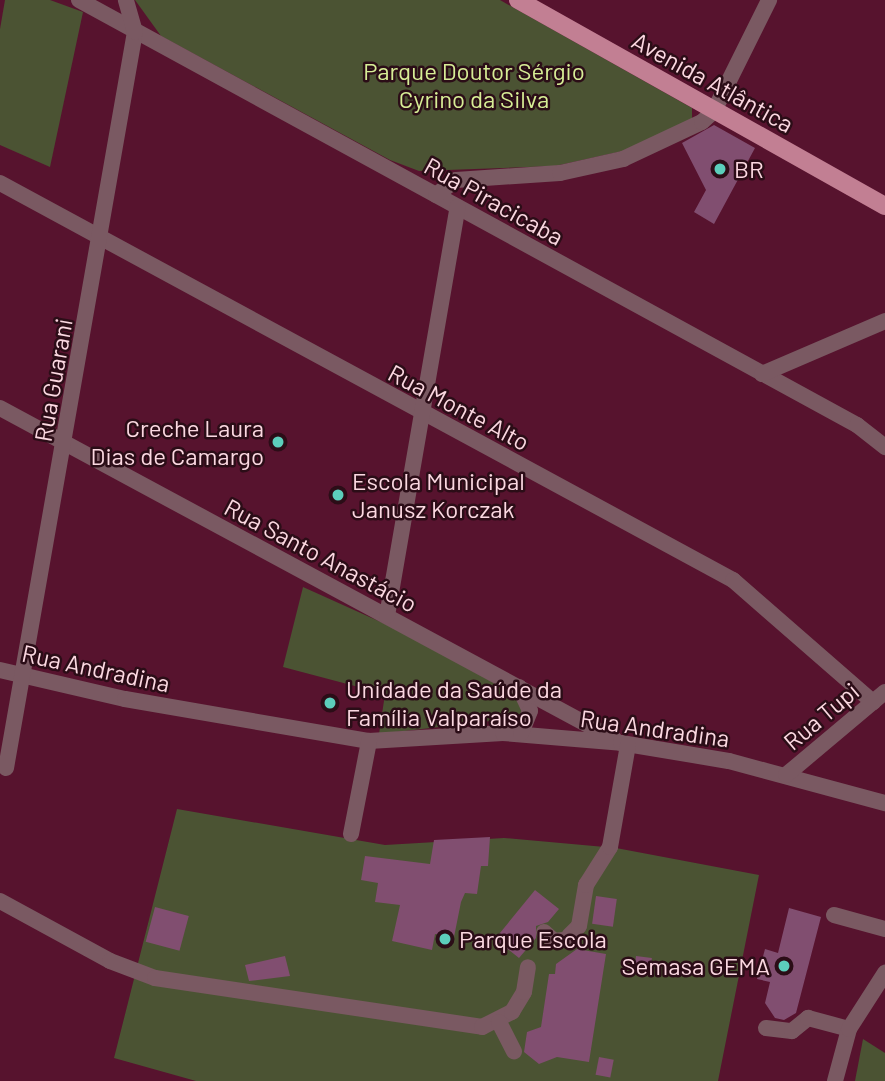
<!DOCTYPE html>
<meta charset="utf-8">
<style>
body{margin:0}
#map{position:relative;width:885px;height:1081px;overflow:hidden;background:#57132e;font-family:Barlow,sans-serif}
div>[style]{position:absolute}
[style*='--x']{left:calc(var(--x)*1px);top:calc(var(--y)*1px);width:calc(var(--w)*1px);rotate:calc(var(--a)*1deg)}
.green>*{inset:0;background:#4b5333}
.building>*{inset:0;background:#814e70;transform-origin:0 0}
.minor>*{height:16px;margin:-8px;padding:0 8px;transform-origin:8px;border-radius:8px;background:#7a5962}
.major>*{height:18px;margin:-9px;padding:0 9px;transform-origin:9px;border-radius:9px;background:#c27f93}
.dots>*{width:19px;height:19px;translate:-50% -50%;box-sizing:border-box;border:4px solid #2b0d17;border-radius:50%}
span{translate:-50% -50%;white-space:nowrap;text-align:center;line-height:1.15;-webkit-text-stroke:5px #2b0d17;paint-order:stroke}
.park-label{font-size:24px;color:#d7ee96}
.street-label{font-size:24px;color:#fbd8e1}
.poi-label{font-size:24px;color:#fbd8e1}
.left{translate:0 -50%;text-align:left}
.right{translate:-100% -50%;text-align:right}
</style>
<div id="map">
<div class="green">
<i style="clip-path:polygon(5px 0,50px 0,83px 12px,50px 167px,0 145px,0 29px)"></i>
<i style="clip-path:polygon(135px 0,500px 0,692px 108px,692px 119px,623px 151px,555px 166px,419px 171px,390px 160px,161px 36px)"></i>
<i style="clip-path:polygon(303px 587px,394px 628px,520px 697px,522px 712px,516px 718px,379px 734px,385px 694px,283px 667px)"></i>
<i style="clip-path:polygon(177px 809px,385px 845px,504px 838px,616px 848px,759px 875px,718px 1081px,196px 1081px,114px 1058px)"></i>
<i style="clip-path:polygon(863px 1039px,885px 1053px,885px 1081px,855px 1081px)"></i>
</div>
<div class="building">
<i style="clip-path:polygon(714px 125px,755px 148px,714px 224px,694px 212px,706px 190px,682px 143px)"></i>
<i style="clip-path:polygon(490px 837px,488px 866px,481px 866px,477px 894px,465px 893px,461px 902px,454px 937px,435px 934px,432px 950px,392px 941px,400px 905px,375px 902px,378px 883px,361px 880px,365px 856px,430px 864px,434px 840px)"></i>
<i style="clip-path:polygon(535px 890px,559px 909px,548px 922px,536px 926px,536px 938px,519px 958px,495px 939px)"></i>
<i style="left:596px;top:896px;width:21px;height:28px;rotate:8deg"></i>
<i style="left:155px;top:907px;width:35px;height:36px;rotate:15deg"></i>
<i style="clip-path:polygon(789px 908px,821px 917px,796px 1013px,784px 1020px,775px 1018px,765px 1003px,770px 982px,757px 979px,765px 949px,778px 953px)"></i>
<i style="clip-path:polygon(577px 949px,606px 954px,589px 1062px,557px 1057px,539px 1064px,524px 1052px,527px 1032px,541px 1027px,549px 974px,555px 974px,556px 964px)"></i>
<i style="clip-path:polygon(285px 956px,290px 976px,249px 981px,245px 965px)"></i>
<i style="left:636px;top:956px;width:16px;height:18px;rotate:7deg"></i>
<i style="left:599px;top:1057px;width:15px;height:18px;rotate:11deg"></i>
</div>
<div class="minor">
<i style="--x:79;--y:0;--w:887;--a:28.65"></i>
<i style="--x:857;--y:425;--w:36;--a:38"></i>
<i style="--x:0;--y:183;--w:834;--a:28.44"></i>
<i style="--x:733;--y:580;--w:186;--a:41.1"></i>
<i style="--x:436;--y:195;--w:25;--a:-37"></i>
<i style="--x:456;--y:180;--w:104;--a:-3.9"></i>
<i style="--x:560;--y:173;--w:65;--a:-12.5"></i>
<i style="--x:623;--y:159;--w:87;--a:-25.1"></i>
<i style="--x:702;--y:122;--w:16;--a:-43"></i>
<i style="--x:714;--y:111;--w:124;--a:-63.6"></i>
<i style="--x:762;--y:374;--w:134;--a:-23.3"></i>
<i style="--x:0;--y:408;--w:698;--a:28.33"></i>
<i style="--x:387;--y:616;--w:415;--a:-80.2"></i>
<i style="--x:0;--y:670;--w:128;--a:13.1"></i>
<i style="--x:125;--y:699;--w:248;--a:9.8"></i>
<i style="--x:369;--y:741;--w:134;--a:-3.4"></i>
<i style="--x:503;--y:733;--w:118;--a:4.8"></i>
<i style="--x:621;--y:743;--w:109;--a:9.5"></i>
<i style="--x:729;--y:761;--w:162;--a:15.1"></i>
<i style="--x:519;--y:687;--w:26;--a:65"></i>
<i style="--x:530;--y:711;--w:24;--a:112"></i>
<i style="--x:6;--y:768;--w:747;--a:-80.06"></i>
<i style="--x:135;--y:32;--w:33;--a:-106"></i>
<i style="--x:786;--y:775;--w:129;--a:-40"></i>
<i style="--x:351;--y:834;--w:95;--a:-79"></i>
<i style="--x:0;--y:901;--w:125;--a:28.6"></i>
<i style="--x:110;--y:961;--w:48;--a:20.7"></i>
<i style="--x:155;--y:978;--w:331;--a:8.5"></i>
<i style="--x:482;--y:1027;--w:34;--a:-27"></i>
<i style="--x:512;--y:1012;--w:23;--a:-59"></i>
<i style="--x:524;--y:992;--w:25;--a:-81"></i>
<i style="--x:834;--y:915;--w:53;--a:15.4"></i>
<i style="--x:544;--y:932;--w:13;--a:42"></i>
<i style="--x:554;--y:941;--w:9;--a:-6"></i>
<i style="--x:569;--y:936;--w:14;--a:-45"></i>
<i style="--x:579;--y:926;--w:42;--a:-80.3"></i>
<i style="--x:586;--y:885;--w:45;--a:-57.7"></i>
<i style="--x:610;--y:847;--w:104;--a:-80"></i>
<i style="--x:499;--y:1022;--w:33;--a:63"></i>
<i style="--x:766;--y:1028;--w:26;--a:7"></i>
<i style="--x:792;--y:1031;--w:21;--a:-39"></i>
<i style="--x:808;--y:1018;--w:42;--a:15"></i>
<i style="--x:835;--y:1081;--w:54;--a:-74.9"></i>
<i style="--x:849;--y:1029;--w:67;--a:-57.3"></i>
</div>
<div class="major">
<i style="--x:518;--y:0;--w:421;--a:29.3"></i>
</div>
<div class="dots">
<i style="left:720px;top:169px;background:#5ccebb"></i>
<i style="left:278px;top:442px;background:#5ccebb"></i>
<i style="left:338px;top:495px;background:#5ccebb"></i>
<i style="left:330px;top:703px;background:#5ccebb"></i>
<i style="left:445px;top:939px;background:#5ccebb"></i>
<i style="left:784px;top:966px;background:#5ccebb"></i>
</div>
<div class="park-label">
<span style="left:474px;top:85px">Parque Doutor Sérgio<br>Cyrino da Silva</span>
</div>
<div class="street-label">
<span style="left:713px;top:82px;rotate:29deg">Avenida Atlântica</span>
<span style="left:494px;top:201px;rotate:29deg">Rua Piracicaba</span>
<span style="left:53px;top:380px;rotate:-80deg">Rua Guarani</span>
<span style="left:459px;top:407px;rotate:28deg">Rua Monte Alto</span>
<span style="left:321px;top:555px;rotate:28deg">Rua Santo Anastácio</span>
<span style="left:96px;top:668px;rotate:12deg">Rua Andradina</span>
<span style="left:821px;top:716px;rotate:-40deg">Rua Tupi</span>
<span style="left:655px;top:728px;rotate:8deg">Rua Andradina</span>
</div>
<div class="poi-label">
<span class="left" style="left:734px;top:169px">BR</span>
<span class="right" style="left:264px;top:442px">Creche Laura<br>Dias de Camargo</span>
<span class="left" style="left:352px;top:495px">Escola Municipal<br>Janusz Korczak</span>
<span class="left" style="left:346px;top:703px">Unidade da Saúde da<br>Família Valparaíso</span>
<span class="left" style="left:459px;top:939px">Parque Escola</span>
<span class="right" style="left:770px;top:966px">Semasa GEMA</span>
</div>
</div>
